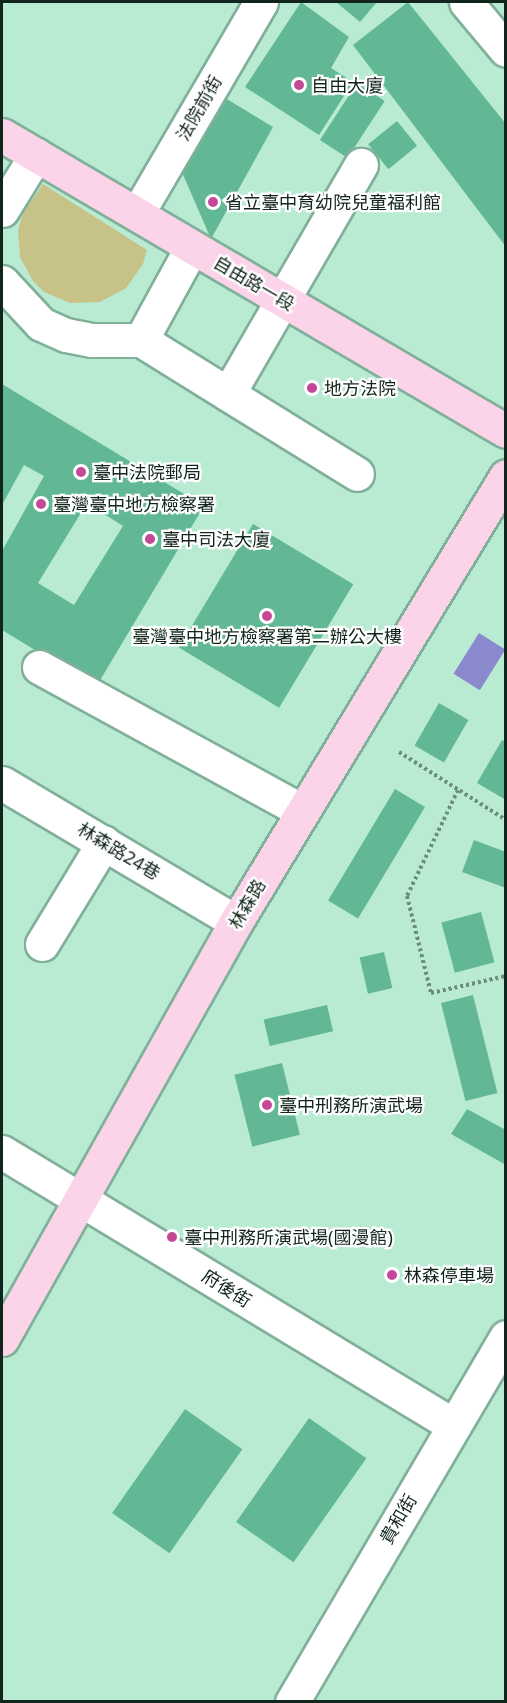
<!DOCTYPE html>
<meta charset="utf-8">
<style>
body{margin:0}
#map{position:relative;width:507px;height:1703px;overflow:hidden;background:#b9ebd3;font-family:"Noto Sans","Noto Sans TC",sans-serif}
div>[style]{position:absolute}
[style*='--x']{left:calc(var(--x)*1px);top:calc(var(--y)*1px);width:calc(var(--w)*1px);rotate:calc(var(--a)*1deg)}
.green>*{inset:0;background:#c6c288}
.water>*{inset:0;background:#8b89cd;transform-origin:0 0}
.building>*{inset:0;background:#62b894;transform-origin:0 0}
.path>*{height:4px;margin-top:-2px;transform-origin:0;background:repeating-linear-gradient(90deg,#6a8d7c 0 3px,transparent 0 6px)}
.roads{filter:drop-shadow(2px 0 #81b09a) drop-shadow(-2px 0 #81b09a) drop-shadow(0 2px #81b09a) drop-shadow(0 -2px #81b09a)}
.minor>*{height:33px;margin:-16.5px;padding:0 16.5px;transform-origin:16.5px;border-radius:16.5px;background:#fff}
.major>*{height:33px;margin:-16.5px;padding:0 16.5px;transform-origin:16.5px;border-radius:16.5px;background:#fbd4ea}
.dots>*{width:16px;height:16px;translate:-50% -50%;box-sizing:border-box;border:3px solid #fff;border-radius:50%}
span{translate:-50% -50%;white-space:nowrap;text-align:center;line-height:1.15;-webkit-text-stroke:4.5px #fff;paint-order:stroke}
.poi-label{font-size:18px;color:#11251c}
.left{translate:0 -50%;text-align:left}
.street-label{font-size:18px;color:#11251c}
.frame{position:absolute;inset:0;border:3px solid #11251c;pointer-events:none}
</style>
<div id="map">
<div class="green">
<i style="clip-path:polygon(43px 184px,147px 250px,143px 264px,126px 288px,100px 302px,70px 303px,44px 292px,33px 281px,20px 257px,18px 230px,23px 213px)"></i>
</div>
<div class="water">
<i style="left:479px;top:633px;width:31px;height:48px;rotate:32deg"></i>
</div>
<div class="building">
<i style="clip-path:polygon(301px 2px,349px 37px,331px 68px,353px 82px,319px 135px,245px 87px)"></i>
<i style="clip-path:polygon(336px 2px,377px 2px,360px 22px)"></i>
<i style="clip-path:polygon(408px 2px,506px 124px,506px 247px,353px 45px)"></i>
<i style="left:357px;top:83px;width:33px;height:68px;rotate:33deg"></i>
<i style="clip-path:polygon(217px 93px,273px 127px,211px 239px,178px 163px)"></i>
<i style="left:397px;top:121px;width:32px;height:37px;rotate:51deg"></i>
<i style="clip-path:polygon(evenodd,2px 384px,204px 506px,96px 687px,2px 630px,2px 551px,44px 476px,24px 465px,2px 505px,2px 384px,87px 503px,123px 526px,74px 605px,38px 583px,87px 503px)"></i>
<i style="left:253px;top:524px;width:117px;height:144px;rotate:31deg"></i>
<i style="left:439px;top:703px;width:34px;height:49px;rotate:30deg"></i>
<i style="clip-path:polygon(502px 740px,506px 742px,506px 800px,477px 783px)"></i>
<i style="left:395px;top:789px;width:35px;height:130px;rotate:31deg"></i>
<i style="clip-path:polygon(474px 840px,506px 852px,506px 888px,462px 872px)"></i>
<i style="left:481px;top:912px;width:52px;height:41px;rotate:75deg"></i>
<i style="left:384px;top:952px;width:37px;height:25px;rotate:77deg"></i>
<i style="left:473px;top:995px;width:101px;height:33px;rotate:76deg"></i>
<i style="left:327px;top:1005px;width:27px;height:65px;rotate:77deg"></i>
<i style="left:282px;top:1063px;width:74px;height:49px;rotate:76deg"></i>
<i style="clip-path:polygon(467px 1109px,506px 1130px,506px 1165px,451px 1134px)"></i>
<i style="left:185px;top:1409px;width:70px;height:127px;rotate:35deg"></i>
<i style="left:309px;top:1418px;width:70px;height:127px;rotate:35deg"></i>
</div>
<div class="path">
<i style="--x:399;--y:752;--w:127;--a:32.4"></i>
<i style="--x:458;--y:790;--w:118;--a:115.7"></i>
<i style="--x:407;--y:896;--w:100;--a:76.1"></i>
<i style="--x:431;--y:993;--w:77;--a:-12.8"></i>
</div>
<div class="roads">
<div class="minor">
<i style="--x:466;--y:2;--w:62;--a:50.2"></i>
<i style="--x:2;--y:210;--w:65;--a:-58.3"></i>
<i style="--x:137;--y:214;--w:246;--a:-59.7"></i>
<i style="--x:2;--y:282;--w:57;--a:47.1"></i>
<i style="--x:41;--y:324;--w:27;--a:24"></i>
<i style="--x:66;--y:335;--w:26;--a:11"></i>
<i style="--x:92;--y:340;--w:49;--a:0"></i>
<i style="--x:141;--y:340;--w:106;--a:-61.3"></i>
<i style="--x:141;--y:340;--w:254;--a:31.8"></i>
<i style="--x:228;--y:394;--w:265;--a:-59.9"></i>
<i style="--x:39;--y:667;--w:300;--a:28.7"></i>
<i style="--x:2;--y:783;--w:272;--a:30.7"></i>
<i style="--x:42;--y:944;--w:119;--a:-58.7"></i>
<i style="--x:2;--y:1152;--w:527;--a:31.19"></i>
<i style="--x:292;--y:1702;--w:423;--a:-59.6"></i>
</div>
<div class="major">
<i style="--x:2;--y:135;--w:584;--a:30.43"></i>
<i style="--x:2;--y:1339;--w:478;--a:-60.7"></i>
<i style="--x:236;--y:922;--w:521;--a:-58.81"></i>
</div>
</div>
<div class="dots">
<i style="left:299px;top:85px;background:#c44898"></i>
<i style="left:213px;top:202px;background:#c44898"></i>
<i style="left:312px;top:388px;background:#c44898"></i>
<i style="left:81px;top:472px;background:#c44898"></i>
<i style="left:41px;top:504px;background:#c44898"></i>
<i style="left:150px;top:539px;background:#c44898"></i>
<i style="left:267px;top:616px;background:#c44898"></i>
<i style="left:267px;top:1105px;background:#c44898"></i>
<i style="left:172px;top:1237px;background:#c44898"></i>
<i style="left:392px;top:1275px;background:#c44898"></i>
</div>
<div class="poi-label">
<span class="left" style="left:311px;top:85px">自由大廈</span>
<span class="left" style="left:225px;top:202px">省立臺中育幼院兒童福利館</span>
<span class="left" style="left:324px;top:388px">地方法院</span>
<span class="left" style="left:93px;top:472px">臺中法院郵局</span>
<span class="left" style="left:53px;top:504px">臺灣臺中地方檢察署</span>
<span class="left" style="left:162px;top:539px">臺中司法大廈</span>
<span style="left:267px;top:636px">臺灣臺中地方檢察署第二辦公大樓</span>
<span class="left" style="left:279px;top:1105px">臺中刑務所演武場</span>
<span class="left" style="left:184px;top:1237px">臺中刑務所演武場(國漫館)</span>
<span class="left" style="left:404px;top:1275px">林森停車場</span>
</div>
<div class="street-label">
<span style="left:199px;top:108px;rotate:-60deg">法院前街</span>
<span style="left:254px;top:283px;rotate:30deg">自由路一段</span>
<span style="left:119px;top:851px;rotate:31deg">林森路24巷</span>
<span style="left:247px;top:904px;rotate:-60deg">林森路</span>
<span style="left:227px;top:1288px;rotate:32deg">府後街</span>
<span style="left:398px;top:1519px;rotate:-60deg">貴和街</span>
</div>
<div class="frame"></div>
</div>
